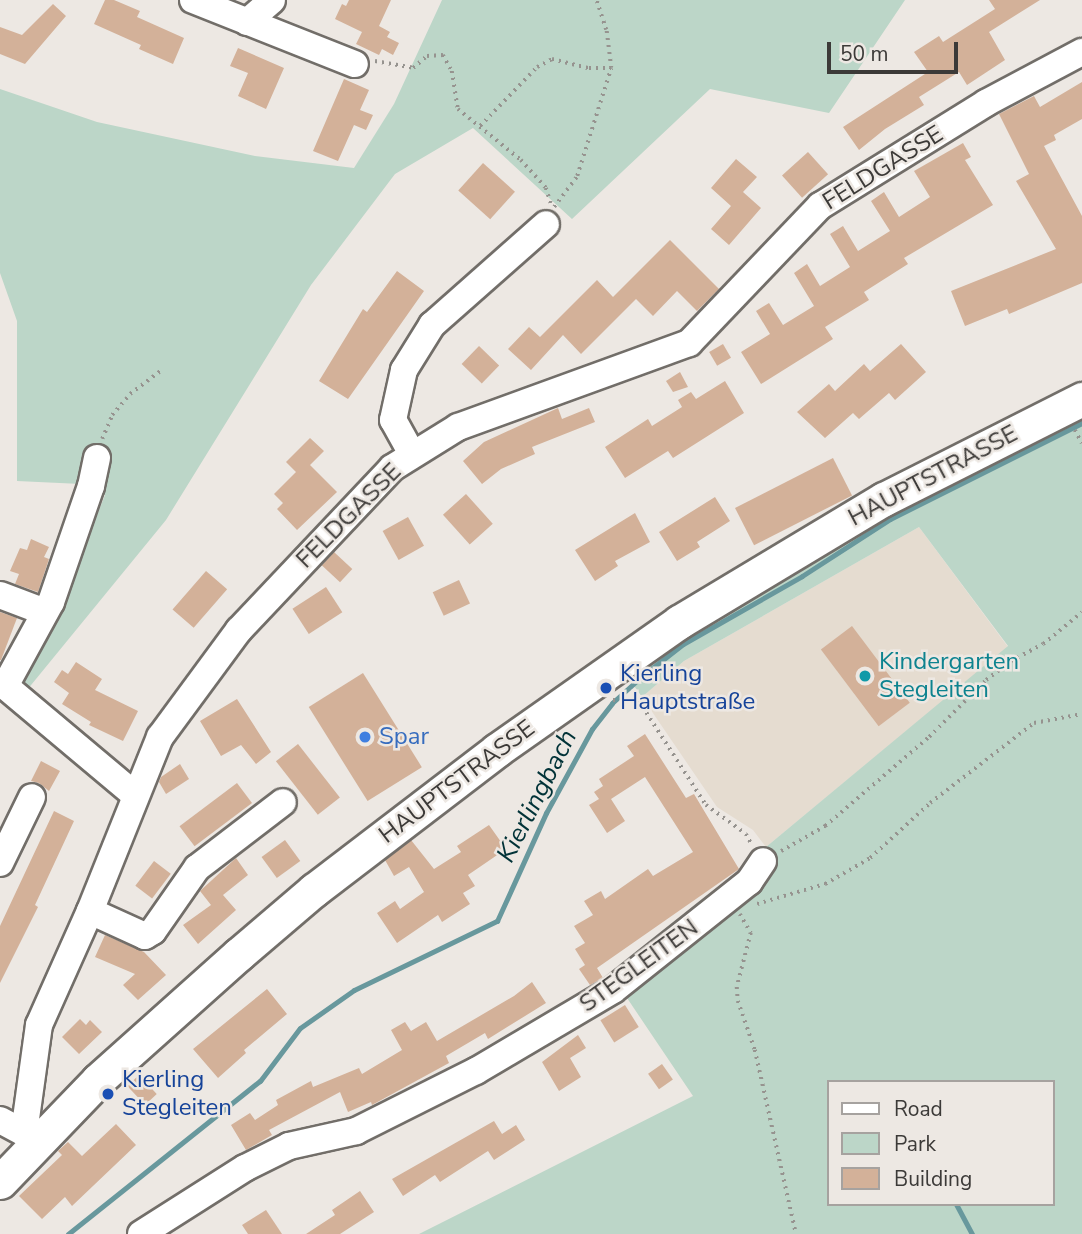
<!DOCTYPE html>
<meta charset="utf-8">
<style>
body{margin:0}
#map{position:relative;width:1082px;height:1234px;overflow:hidden;background:#ede8e3;font-family:"Nunito Sans",sans-serif}
div>[style]{position:absolute}
[style*='--x']{left:calc(var(--x)*1px);top:calc(var(--y)*1px);width:calc(var(--w)*1px);rotate:calc(var(--a)*1deg)}
.built>*{inset:0;background:#e5dcd0}
.green>*{inset:0;background:#bcd6c8}
.stream>*{height:5px;margin:-2.5px;padding:0 2.5px;transform-origin:2.5px;border-radius:2.5px;background:#68989d}
.building>*{inset:0;background:#d3b199;transform-origin:0 0}
.path>*{height:3.5px;margin-top:-1.75px;transform-origin:0;background:repeating-linear-gradient(90deg,#96938f 0 2px,transparent 0 7px)}
.roads{filter:drop-shadow(2px 0 #726e69) drop-shadow(-2px 0 #726e69) drop-shadow(0 2px #726e69) drop-shadow(0 -2px #726e69)}
.minor>*{height:26px;margin:-13px;padding:0 13px;transform-origin:13px;border-radius:13px;background:#fff}
.major>*{height:33px;margin:-16.5px;padding:0 16.5px;transform-origin:16.5px;border-radius:16.5px;background:#fff}
.dots>*{width:19px;height:19px;translate:-50% -50%;box-sizing:border-box;border:4px solid #ede8e3;border-radius:50%}
span{translate:-50% -50%;white-space:nowrap;text-align:center;line-height:1.15;-webkit-text-stroke:5px #ede8e3;paint-order:stroke}
.street-label{font-size:24px;color:#3c3a38}
.culture-label{font-size:24px;color:#0d838f}
.left{translate:0 -50%;text-align:left}
.transit-label{font-size:24px;color:#164399}
.shop-label{font-size:24px;color:#366cbe}
.water-label{font-size:26px;color:#013237;font-style:italic}
.legend{position:absolute;left:827px;top:1080px;width:228px;height:126px;box-sizing:border-box;background:#ede8e3;border:2px solid #a6a29f;margin:0;padding:9px 12px;list-style:none;font-size:21px;color:#3c3a38}
.legend li{display:flex;align-items:center;gap:14px;height:35px}
.legend b{width:35px;border:2px solid #a6a29f}
.scale{position:absolute;left:827px;top:42px;width:131px;height:32px;box-sizing:border-box;border:4px solid #3c3a38;border-top:0;padding-left:9px;font-size:21px;line-height:24px;white-space:nowrap;color:#3c3a38;-webkit-text-stroke:5px #ede8e3;paint-order:stroke}
</style>
<div id="map">
<div class="built">
<i style="clip-path:polygon(919px 527px,1008px 647px,766px 847px,753px 830px,717px 807px,642px 697px,684px 661px)"></i>
</div>
<div class="green">
<i style="clip-path:polygon(442px 0,905px 0,829px 113px,710px 89px,572px 219px,473px 128px,395px 174px,311px 285px,166px 520px,27px 690px,24px 681px,51px 630px,105px 495px,81px 484px,17px 481px,17px 321px,0 273px,0 89px,97px 122px,255px 156px,354px 168px,394px 104px)"></i>
<i style="clip-path:polygon(evenodd,1082px 416px,1082px 1234px,419px 1234px,693px 1096px,625px 995px,759px 883px,766px 847px,1008px 646px,919px 527px,684px 661px,642px 697px,630px 680px,669px 645px,945px 483px,1082px 416px,828px 1082px,1052px 1082px,1052px 1204px,828px 1204px,828px 1082px)"></i>
</div>
<div class="stream">
<i style="--x:956;--y:1204;--w:34;--a:62"></i>
<i style="--x:68;--y:1234;--w:246;--a:-38.6"></i>
<i style="--x:260;--y:1081;--w:66;--a:-53"></i>
<i style="--x:300;--y:1028;--w:66;--a:-35.1"></i>
<i style="--x:354;--y:990;--w:159;--a:-25.8"></i>
<i style="--x:497;--y:921;--w:119;--a:-65.6"></i>
<i style="--x:546;--y:813;--w:96;--a:-61.3"></i>
<i style="--x:592;--y:729;--w:33;--a:-52"></i>
<i style="--x:612;--y:703;--w:40;--a:-42"></i>
<i style="--x:642;--y:676;--w:52;--a:-38"></i>
<i style="--x:683;--y:644;--w:137;--a:-29.7"></i>
<i style="--x:802;--y:576;--w:105;--a:-32.9"></i>
<i style="--x:890;--y:519;--w:215;--a:-26.6"></i>
</div>
<div class="building">
<i style="clip-path:polygon(105px 0,114px 0,140px 11px,137px 17px,184px 38px,173px 64px,139px 49px,141px 45px,94px 24px)"></i>
<i style="clip-path:polygon(349px 0,391px 0,379px 26px,390px 32px,387px 37px,399px 43px,393px 55px,382px 49px,379px 55px,356px 44px,362px 32px,335px 19px,342px 4px,346px 6px)"></i>
<i style="clip-path:polygon(989px 0,1040px 0,989px 32px,1005px 60px,967px 85px,959px 72px,919px 97px,924px 105px,885px 129px,859px 150px,843px 127px,928px 72px,914px 52px,939px 36px,943px 42px,995px 9px)"></i>
<i style="clip-path:polygon(53px 4px,66px 16px,25px 64px,0 54px,0 27px,22px 35px)"></i>
<i style="clip-path:polygon(238px 48px,284px 68px,266px 109px,238px 96px,248px 73px,230px 66px)"></i>
<i style="clip-path:polygon(344px 79px,369px 90px,360px 110px,373px 115px,366px 130px,354px 125px,338px 161px,313px 151px)"></i>
<i style="clip-path:polygon(1082px 82px,1082px 119px,1054px 135px,1056px 140px,1044px 146px,1082px 216px,1082px 283px,1009px 314px,1007px 309px,965px 326px,951px 291px,1056px 249px,1016px 181px,1029px 174px,999px 114px,1034px 96px,1040px 107px)"></i>
<i style="clip-path:polygon(963px 143px,971px 157px,965px 160px,993px 205px,904px 258px,908px 264px,864px 292px,869px 300px,825px 327px,833px 339px,761px 384px,741px 352px,770px 334px,756px 311px,769px 303px,783px 325px,814px 306px,794px 273px,807px 264px,820px 286px,850px 267px,830px 234px,843px 226px,858px 251px,890px 231px,871px 201px,884px 192px,899px 217px,930px 197px,914px 171px)"></i>
<i style="left:808px;top:152px;width:30px;height:35px;rotate:48deg"></i>
<i style="clip-path:polygon(736px 159px,757px 177px,743px 192px,761px 208px,729px 245px,711px 229px,731px 206px,711px 188px)"></i>
<i style="left:483px;top:163px;width:43px;height:37px;rotate:42deg"></i>
<i style="clip-path:polygon(670px 240px,719px 289px,697px 311px,677px 291px,653px 316px,636px 299px,581px 354px,563px 335px,531px 370px,508px 349px,529px 327px,540px 337px,597px 280px,613px 297px)"></i>
<i style="clip-path:polygon(397px 271px,424px 291px,348px 399px,319px 381px,363px 309px,367px 312px)"></i>
<i style="left:723px;top:344px;width:16px;height:16px;rotate:60deg"></i>
<i style="clip-path:polygon(901px 344px,926px 372px,895px 400px,889px 393px,859px 419px,853px 413px,825px 438px,797px 412px,829px 384px,835px 391px,864px 364px,870px 371px)"></i>
<i style="left:479px;top:346px;width:28px;height:25px;rotate:44deg"></i>
<i style="clip-path:polygon(680px 372px,688px 387px,673px 392px,666px 381px)"></i>
<i style="clip-path:polygon(725px 381px,744px 413px,673px 458px,668px 451px,625px 478px,605px 447px,648px 419px,652px 426px,682px 407px,678px 400px,691px 392px,696px 399px)"></i>
<i style="clip-path:polygon(558px 408px,562px 419px,589px 408px,595px 422px,532px 447px,535px 454px,501px 469px,482px 484px,463px 461px,484px 442px)"></i>
<i style="clip-path:polygon(310px 438px,324px 451px,310px 465px,337px 492px,297px 530px,277px 509px,283px 503px,274px 494px,296px 472px,286px 462px)"></i>
<i style="left:833px;top:458px;width:42px;height:110px;rotate:63deg"></i>
<i style="left:466px;top:494px;width:40px;height:31px;rotate:48deg"></i>
<i style="clip-path:polygon(715px 497px,730px 521px,697px 542px,700px 547px,677px 561px,659px 532px)"></i>
<i style="clip-path:polygon(635px 513px,650px 542px,615px 561px,618px 566px,595px 581px,575px 550px)"></i>
<i style="left:408px;top:517px;width:33px;height:29px;rotate:61deg"></i>
<i style="clip-path:polygon(31px 539px,49px 547px,44px 557px,49px 559px,38px 592px,15px 584px,19px 574px,10px 571px,20px 548px,27px 550px)"></i>
<i style="left:334px;top:552px;width:25px;height:18px;rotate:43deg"></i>
<i style="left:206px;top:571px;width:28px;height:51px;rotate:41deg"></i>
<i style="left:459px;top:580px;width:26px;height:29px;rotate:65deg"></i>
<i style="left:326px;top:587px;width:30px;height:40px;rotate:57deg"></i>
<i style="clip-path:polygon(0 612px,17px 618px,1px 660px,0 660px)"></i>
<i style="left:852px;top:626px;width:96px;height:39px;rotate:53deg"></i>
<i style="clip-path:polygon(76px 662px,102px 679px,95px 690px,138px 711px,123px 741px,89px 725px,91px 722px,62px 704px,69px 693px,54px 682px,62px 670px,68px 674px)"></i>
<i style="left:363px;top:673px;width:111px;height:64px;rotate:58deg"></i>
<i style="clip-path:polygon(237px 699px,271px 752px,256px 764px,241px 745px,221px 756px,200px 721px)"></i>
<i style="clip-path:polygon(645px 734px,686px 798px,694px 794px,739px 869px,597px 968px,603px 978px,590px 985px,579px 969px,585px 965px,575px 949px,585px 943px,574px 926px,593px 915px,584px 901px,601px 891px,605px 899px,648px 869px,653px 876px,693px 852px,645px 777px,611px 799px,625px 821px,607px 833px,589px 805px,599px 799px,594px 792px,603px 786px,599px 779px,634px 756px,627px 746px)"></i>
<i style="left:298px;top:744px;width:68px;height:28px;rotate:52deg"></i>
<i style="clip-path:polygon(41px 761px,60px 771px,49px 791px,39px 783px,31px 781px)"></i>
<i style="clip-path:polygon(180px 764px,189px 779px,166px 794px,159px 782px,161px 777px)"></i>
<i style="left:237px;top:783px;width:25px;height:72px;rotate:53deg"></i>
<i style="clip-path:polygon(54px 811px,74px 821px,35px 905px,38px 907px,0 983px,0 926px)"></i>
<i style="clip-path:polygon(489px 825px,506px 849px,468px 875px,475px 886px,463px 893px,470px 904px,442px 922px,438px 915px,397px 943px,377px 913px,395px 901px,400px 909px,424px 892px,409px 867px,394px 876px,385px 860px,411px 840px,434px 869px,461px 852px,457px 846px)"></i>
<i style="left:285px;top:840px;width:26px;height:29px;rotate:54deg"></i>
<i style="clip-path:polygon(236px 858px,248px 875px,223px 895px,236px 910px,198px 944px,183px 925px,211px 905px,200px 891px)"></i>
<i style="left:154px;top:861px;width:21px;height:31px;rotate:37deg"></i>
<i style="clip-path:polygon(105px 935px,144px 952px,166px 975px,138px 1000px,123px 985px,135px 974px,95px 957px)"></i>
<i style="clip-path:polygon(532px 982px,546px 1003px,488px 1039px,485px 1033px,446px 1056px,449px 1063px,372px 1105px,371px 1102px,348px 1112px,340px 1092px,269px 1130px,272px 1135px,246px 1150px,231px 1125px,250px 1113px,255px 1120px,278px 1105px,276px 1100px,311px 1081px,313px 1087px,359px 1068px,362px 1074px,402px 1050px,391px 1030px,405px 1022px,411px 1031px,426px 1022px,437px 1041px,514px 996px)"></i>
<i style="clip-path:polygon(267px 989px,287px 1014px,244px 1050px,246px 1053px,218px 1078px,193px 1049px)"></i>
<i style="left:625px;top:1005px;width:26px;height:29px;rotate:58deg"></i>
<i style="clip-path:polygon(80px 1019px,86px 1025px,90px 1020px,102px 1032px,79px 1054px,62px 1037px)"></i>
<i style="clip-path:polygon(578px 1035px,586px 1048px,570px 1058px,581px 1077px,559px 1091px,542px 1062px)"></i>
<i style="left:662px;top:1064px;width:19px;height:17px;rotate:55deg"></i>
<i style="left:139px;top:1075px;width:26px;height:16px;rotate:47deg"></i>
<i style="clip-path:polygon(494px 1121px,502px 1134px,516px 1125px,525px 1140px,494px 1160px,488px 1151px,440px 1182px,435px 1175px,403px 1196px,392px 1179px)"></i>
<i style="clip-path:polygon(116px 1124px,136px 1145px,72px 1206px,65px 1197px,42px 1219px,19px 1196px,62px 1155px,58px 1151px,68px 1142px,82px 1156px)"></i>
<i style="clip-path:polygon(360px 1191px,374px 1212px,340px 1234px,306px 1234px,335px 1215px,332px 1210px)"></i>
<i style="clip-path:polygon(266px 1210px,282px 1234px,248px 1234px,242px 1225px)"></i>
</div>
<div class="path">
<i style="--x:375;--y:61;--w:39;--a:10"></i>
<i style="--x:413;--y:68;--w:18;--a:-41"></i>
<i style="--x:427;--y:56;--w:16;--a:-4"></i>
<i style="--x:443;--y:55;--w:18;--a:61"></i>
<i style="--x:452;--y:71;--w:38;--a:81"></i>
<i style="--x:458;--y:109;--w:81;--a:39"></i>
<i style="--x:521;--y:160;--w:38;--a:48"></i>
<i style="--x:546;--y:188;--w:16;--a:72"></i>
<i style="--x:480;--y:126;--w:82;--a:-46"></i>
<i style="--x:537;--y:67;--w:17;--a:-28"></i>
<i style="--x:552;--y:59;--w:38;--a:14"></i>
<i style="--x:589;--y:68;--w:22;--a:0"></i>
<i style="--x:554;--y:207;--w:39;--a:-53"></i>
<i style="--x:577;--y:176;--w:113;--a:-72.5"></i>
<i style="--x:611;--y:68;--w:38;--a:-97"></i>
<i style="--x:606;--y:30;--w:32;--a:-108"></i>
<i style="--x:1075;--y:430;--w:15;--a:62"></i>
<i style="--x:102;--y:439;--w:26;--a:-67"></i>
<i style="--x:112;--y:415;--w:28;--a:-49"></i>
<i style="--x:130;--y:394;--w:41;--a:-37.1"></i>
<i style="--x:613;--y:700;--w:26;--a:2"></i>
<i style="--x:639;--y:701;--w:124;--a:57.2"></i>
<i style="--x:706;--y:805;--w:49;--a:35.9"></i>
<i style="--x:746;--y:834;--w:10;--a:61"></i>
<i style="--x:781;--y:851;--w:51;--a:-29.6"></i>
<i style="--x:825;--y:826;--w:137;--a:-40.6"></i>
<i style="--x:929;--y:737;--w:81;--a:-45"></i>
<i style="--x:986;--y:680;--w:31;--a:-37"></i>
<i style="--x:1011;--y:661;--w:36;--a:-28"></i>
<i style="--x:1043;--y:644;--w:50;--a:-39.4"></i>
<i style="--x:757;--y:904;--w:71;--a:-16.4"></i>
<i style="--x:825;--y:884;--w:52;--a:-30"></i>
<i style="--x:870;--y:858;--w:81;--a:-42.5"></i>
<i style="--x:930;--y:803;--w:131;--a:-37.6"></i>
<i style="--x:1034;--y:723;--w:49;--a:-10.6"></i>
<i style="--x:740;--y:914;--w:22;--a:60"></i>
<i style="--x:751;--y:933;--w:56;--a:104.5"></i>
<i style="--x:737;--y:987;--w:14;--a:86"></i>
<i style="--x:738;--y:1001;--w:52;--a:70.9"></i>
<i style="--x:755;--y:1050;--w:189;--a:77.4"></i>
</div>
<div class="roads">
<div class="minor">
<i style="--x:193;--y:0;--w:174;--a:21.6"></i>
<i style="--x:247;--y:22;--w:33;--a:-41"></i>
<i style="--x:412;--y:454;--w:39;--a:-119"></i>
<i style="--x:393;--y:420;--w:51;--a:-77.6"></i>
<i style="--x:404;--y:370;--w:53;--a:-58.1"></i>
<i style="--x:432;--y:325;--w:152;--a:-41.5"></i>
<i style="--x:97;--y:458;--w:29;--a:102"></i>
<i style="--x:91;--y:486;--w:123;--a:109"></i>
<i style="--x:51;--y:602;--w:96;--a:118.7"></i>
<i style="--x:5;--y:686;--w:170;--a:40"></i>
<i style="--x:0;--y:595;--w:48;--a:20.7"></i>
<i style="--x:0;--y:863;--w:73;--a:-64.1"></i>
<i style="--x:90;--y:911;--w:60;--a:24.4"></i>
<i style="--x:145;--y:936;--w:9;--a:-32"></i>
<i style="--x:153;--y:931;--w:77;--a:-55.1"></i>
<i style="--x:197;--y:868;--w:108;--a:-37.5"></i>
<i style="--x:0;--y:1120;--w:27;--a:28"></i>
<i style="--x:24;--y:1133;--w:15;--a:48"></i>
<i style="--x:24;--y:1133;--w:109;--a:-82.1"></i>
<i style="--x:39;--y:1025;--w:125;--a:-65.9"></i>
<i style="--x:90;--y:911;--w:188;--a:-68.1"></i>
<i style="--x:160;--y:737;--w:133;--a:-53.6"></i>
<i style="--x:239;--y:630;--w:223;--a:-46.6"></i>
<i style="--x:392;--y:468;--w:78;--a:-31.8"></i>
<i style="--x:458;--y:427;--w:246;--a:-20"></i>
<i style="--x:689;--y:343;--w:190;--a:-46.3"></i>
<i style="--x:820;--y:206;--w:195;--a:-31.8"></i>
<i style="--x:986;--y:103;--w:109;--a:-28"></i>
<i style="--x:141;--y:1234;--w:123;--a:-32.4"></i>
<i style="--x:245;--y:1168;--w:49;--a:-26.6"></i>
<i style="--x:289;--y:1146;--w:69;--a:-12.6"></i>
<i style="--x:356;--y:1131;--w:134;--a:-26.6"></i>
<i style="--x:476;--y:1071;--w:159;--a:-30.6"></i>
<i style="--x:613;--y:990;--w:174;--a:-38.5"></i>
<i style="--x:749;--y:882;--w:25;--a:-56"></i>
</div>
<div class="major">
<i style="--x:0;--y:1182;--w:141;--a:-46.1"></i>
<i style="--x:98;--y:1080;--w:189;--a:-41.8"></i>
<i style="--x:239;--y:954;--w:99;--a:-40.5"></i>
<i style="--x:314;--y:890;--w:230;--a:-37.4"></i>
<i style="--x:497;--y:750;--w:223;--a:-35.1"></i>
<i style="--x:679;--y:622;--w:239;--a:-31"></i>
<i style="--x:884;--y:499;--w:222;--a:-26.8"></i>
</div>
</div>
<div class="dots">
<i style="left:865px;top:676px;background:#0f9aa8"></i>
<i style="left:606px;top:688px;background:#1a4fb4"></i>
<i style="left:365px;top:737px;background:#3f7fe0"></i>
<i style="left:108px;top:1094px;background:#1a4fb4"></i>
</div>
<div class="street-label">
<span style="left:883px;top:168px;rotate:-32deg">FELDGASSE</span>
<span style="left:933px;top:476px;rotate:-28deg">HAUPTSTRASSE</span>
<span style="left:349px;top:516px;rotate:-45deg">FELDGASSE</span>
<span style="left:457px;top:782px;rotate:-37deg">HAUPTSTRASSE</span>
<span style="left:639px;top:966px;rotate:-36deg">STEGLEITEN</span>
</div>
<div class="culture-label">
<span class="left" style="left:879px;top:676px">Kindergarten<br>Stegleiten</span>
</div>
<div class="transit-label">
<span class="left" style="left:620px;top:688px">Kierling<br>Hauptstraße</span>
<span class="left" style="left:122px;top:1094px">Kierling<br>Stegleiten</span>
</div>
<div class="shop-label">
<span class="left" style="left:379px;top:737px">Spar</span>
</div>
<div class="water-label">
<span style="left:537px;top:796px;rotate:-63deg">Kierlingbach</span>
</div>
<ul class="legend">
<li><b style="height:9px;background:#fff"></b>Road</li>
<li><b style="height:19px;background:#bcd6c8"></b>Park</li>
<li><b style="height:19px;background:#d3b199"></b>Building</li>
</ul>
<div class="scale">50 m</div>
</div>
